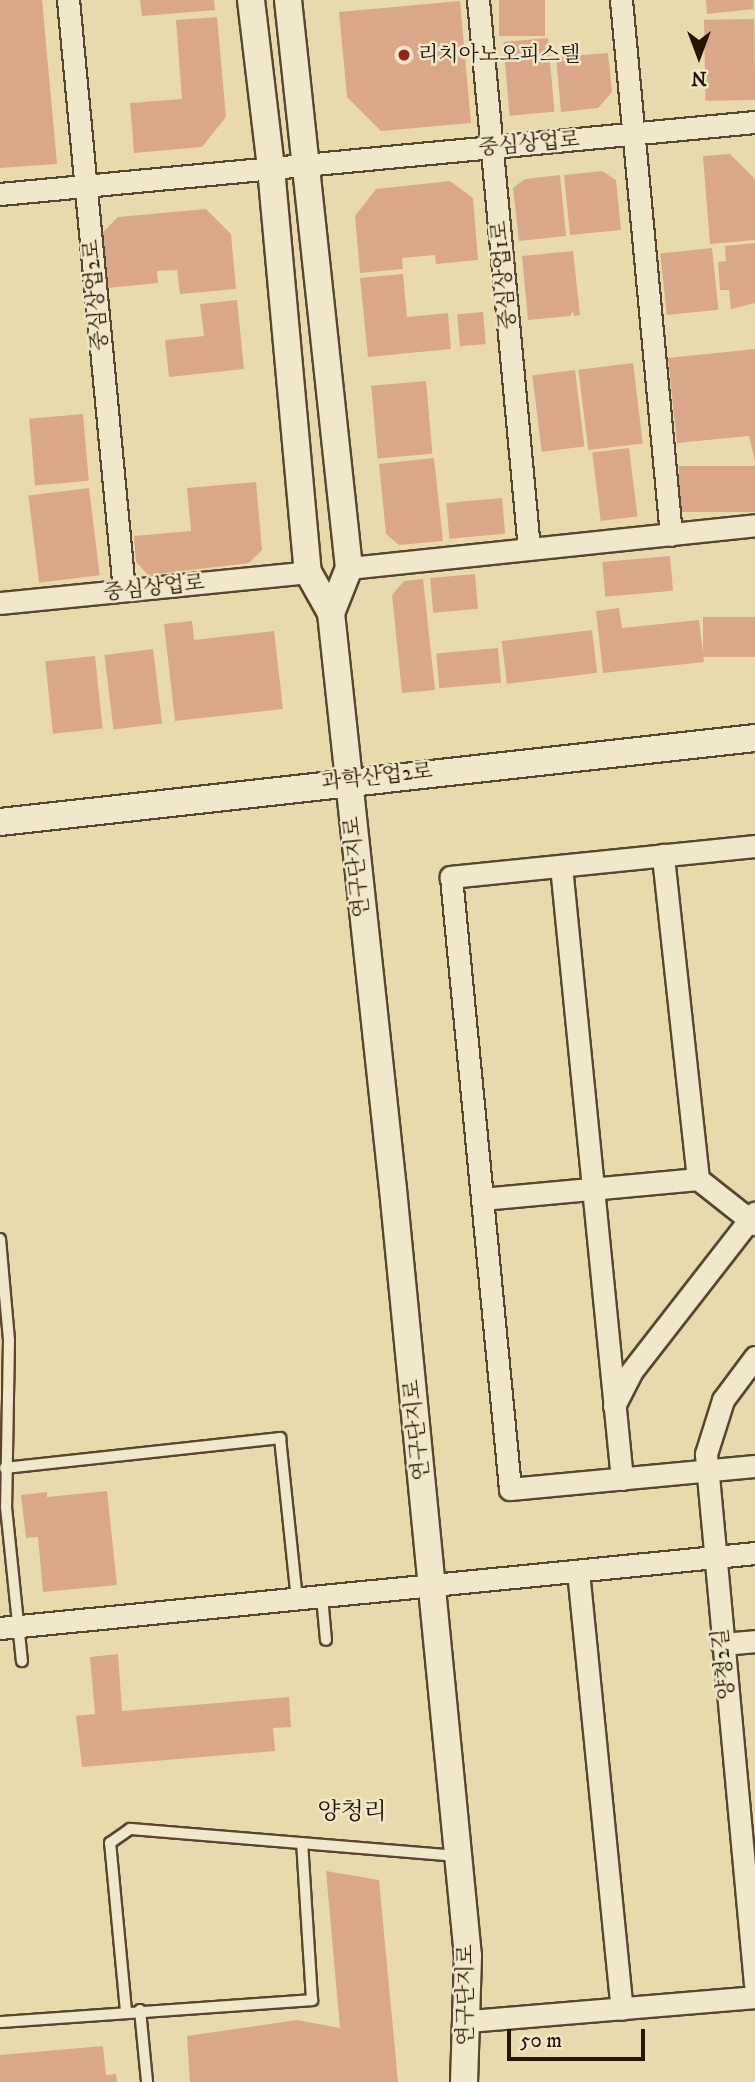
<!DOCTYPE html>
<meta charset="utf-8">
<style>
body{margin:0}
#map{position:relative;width:755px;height:2082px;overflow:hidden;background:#e9daae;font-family:"IM FELL DW Pica","Noto Serif KR",serif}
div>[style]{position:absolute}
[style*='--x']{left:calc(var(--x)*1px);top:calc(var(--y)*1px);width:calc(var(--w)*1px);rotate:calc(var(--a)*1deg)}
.building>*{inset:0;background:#daa889;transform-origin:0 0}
.roads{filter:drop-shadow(2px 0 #58462e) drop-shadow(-2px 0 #58462e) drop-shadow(0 2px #58462e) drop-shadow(0 -2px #58462e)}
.service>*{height:10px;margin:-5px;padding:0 5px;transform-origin:5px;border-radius:5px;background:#f1e7ca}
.minor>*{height:21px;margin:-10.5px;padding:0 10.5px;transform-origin:10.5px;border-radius:10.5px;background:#f1e7ca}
.tertiary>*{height:26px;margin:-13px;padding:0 13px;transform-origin:13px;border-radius:13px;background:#f1e7ca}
.dots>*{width:19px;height:19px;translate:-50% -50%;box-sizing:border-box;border:4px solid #f1e7ca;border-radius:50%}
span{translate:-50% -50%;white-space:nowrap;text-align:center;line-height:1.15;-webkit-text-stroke:5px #f1e7ca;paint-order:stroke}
.poi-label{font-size:21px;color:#281403}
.left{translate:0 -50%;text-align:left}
.street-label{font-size:21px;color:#281403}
.quarter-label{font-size:24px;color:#281403}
.north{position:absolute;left:664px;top:21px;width:70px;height:70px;-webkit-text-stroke:5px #f1e7ca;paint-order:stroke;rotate:180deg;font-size:19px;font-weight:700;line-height:28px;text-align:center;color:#281403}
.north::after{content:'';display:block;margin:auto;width:24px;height:32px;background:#281403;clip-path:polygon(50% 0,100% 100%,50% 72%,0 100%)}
.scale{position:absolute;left:507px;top:2029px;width:138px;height:32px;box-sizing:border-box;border:4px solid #281403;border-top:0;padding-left:9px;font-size:21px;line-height:24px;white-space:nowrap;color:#281403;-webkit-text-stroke:5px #f1e7ca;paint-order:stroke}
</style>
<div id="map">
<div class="building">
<i style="clip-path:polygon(0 0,42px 0,57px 164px,0 168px)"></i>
<i style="clip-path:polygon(140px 0,214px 0,215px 10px,142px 16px)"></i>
<i style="left:499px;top:0;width:46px;height:36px"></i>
<i style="clip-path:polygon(706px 0,753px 0,754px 9px,707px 14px)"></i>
<i style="clip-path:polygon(460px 1px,471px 123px,381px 131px,347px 97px,339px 12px)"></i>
<i style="clip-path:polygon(217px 17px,226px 117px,202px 147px,134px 153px,130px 103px,182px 99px,176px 20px)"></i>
<i style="left:754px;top:19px;width:81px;height:50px;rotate:89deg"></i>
<i style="left:548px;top:38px;width:74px;height:45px;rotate:85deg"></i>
<i style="clip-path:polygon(608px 53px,612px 92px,598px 108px,561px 112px,556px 57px)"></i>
<i style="clip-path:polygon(730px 154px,755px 179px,755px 240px,710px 244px,703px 156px)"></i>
<i style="clip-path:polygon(602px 171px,616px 180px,621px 230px,570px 235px,564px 175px)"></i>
<i style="clip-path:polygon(560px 175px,566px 236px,519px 241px,513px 188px,525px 179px)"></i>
<i style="clip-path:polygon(450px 181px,473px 198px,478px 260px,436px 264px,435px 255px,402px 258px,403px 269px,360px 273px,355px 216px,376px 189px)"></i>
<i style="clip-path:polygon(206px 209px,231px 234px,236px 289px,180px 294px,177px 270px,157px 271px,158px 283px,108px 288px,103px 232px,118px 217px)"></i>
<i style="clip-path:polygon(755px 243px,755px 303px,731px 309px,729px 290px,720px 290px,718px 262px,726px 261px,725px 246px)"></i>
<i style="left:712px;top:248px;width:62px;height:52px;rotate:84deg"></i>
<i style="clip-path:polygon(573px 251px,580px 315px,574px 316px,573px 311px,570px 316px,528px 320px,522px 256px)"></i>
<i style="clip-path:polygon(403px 274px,407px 317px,448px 313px,451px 349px,368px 357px,360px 278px)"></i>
<i style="clip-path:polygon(237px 300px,244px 369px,169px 377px,165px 340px,204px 336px,200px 304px)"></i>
<i style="left:483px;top:312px;width:32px;height:26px;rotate:85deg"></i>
<i style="clip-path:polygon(755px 349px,755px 461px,749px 436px,677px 443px,668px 358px)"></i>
<i style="left:633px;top:363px;width:81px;height:55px;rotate:83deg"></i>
<i style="left:575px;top:370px;width:77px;height:43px;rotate:83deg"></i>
<i style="left:426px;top:381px;width:73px;height:55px;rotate:85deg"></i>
<i style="left:83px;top:414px;width:67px;height:54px;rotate:85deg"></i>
<i style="left:629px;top:448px;width:69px;height:37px;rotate:83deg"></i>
<i style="clip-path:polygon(434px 458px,443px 541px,399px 545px,386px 534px,379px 464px)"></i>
<i style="left:755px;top:466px;width:46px;height:76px;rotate:90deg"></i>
<i style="clip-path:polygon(256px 482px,262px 550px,249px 563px,148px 575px,136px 562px,134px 536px,191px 531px,187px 488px)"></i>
<i style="left:89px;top:488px;width:88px;height:61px;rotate:83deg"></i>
<i style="left:502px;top:498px;width:36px;height:56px;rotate:85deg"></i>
<i style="left:670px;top:556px;width:35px;height:68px;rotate:85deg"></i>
<i style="left:475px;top:574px;width:35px;height:45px;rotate:85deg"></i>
<i style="clip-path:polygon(423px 579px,435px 690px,402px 693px,392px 595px,404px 581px)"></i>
<i style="clip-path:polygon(619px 608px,622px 628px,699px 620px,704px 662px,603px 673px,596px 611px)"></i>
<i style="left:755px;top:617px;width:40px;height:52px;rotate:90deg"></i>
<i style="clip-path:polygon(192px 621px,194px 640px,274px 631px,283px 709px,175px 721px,164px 624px)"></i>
<i style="left:592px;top:630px;width:43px;height:91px;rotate:83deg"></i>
<i style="left:498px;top:648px;width:35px;height:62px;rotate:85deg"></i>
<i style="left:153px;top:649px;width:75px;height:49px;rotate:83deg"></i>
<i style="left:95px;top:656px;width:73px;height:50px;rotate:84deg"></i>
<i style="clip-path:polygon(107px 1491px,117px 1585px,43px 1592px,38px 1537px,26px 1538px,21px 1495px,47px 1492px,47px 1497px)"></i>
<i style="clip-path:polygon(118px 1654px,122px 1711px,289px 1697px,291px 1727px,273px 1728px,275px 1751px,82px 1767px,76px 1716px,95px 1714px,90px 1657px)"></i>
<i style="clip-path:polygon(326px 1871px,379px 1880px,398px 2082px,190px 2082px,187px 2036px,297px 2020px,340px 2028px)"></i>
<i style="clip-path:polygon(103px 2046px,106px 2075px,116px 2074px,117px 2082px,0 2082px,0 2055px)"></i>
</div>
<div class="roads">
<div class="service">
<i style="--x:0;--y:1239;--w:101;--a:84.9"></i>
<i style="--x:9;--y:1340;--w:167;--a:91"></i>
<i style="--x:6;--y:1507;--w:155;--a:84.1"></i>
<i style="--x:5;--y:1468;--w:277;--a:-6.2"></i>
<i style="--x:280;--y:1438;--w:162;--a:84"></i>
<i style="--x:322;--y:1597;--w:43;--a:84.7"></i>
<i style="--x:140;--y:2010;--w:72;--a:84.4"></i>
<i style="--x:126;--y:2011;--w:169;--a:-95.4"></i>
<i style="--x:110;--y:1843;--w:24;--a:-35"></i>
<i style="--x:130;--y:1829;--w:330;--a:4.7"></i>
<i style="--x:0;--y:2022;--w:313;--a:-4"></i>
<i style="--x:312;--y:2000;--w:157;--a:-93.6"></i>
</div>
<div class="minor">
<i style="--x:68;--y:0;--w:593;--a:84.58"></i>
<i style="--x:478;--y:0;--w:551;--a:84.69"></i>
<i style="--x:621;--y:0;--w:537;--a:84.66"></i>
<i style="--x:0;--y:194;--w:758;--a:-5.45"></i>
<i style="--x:349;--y:568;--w:408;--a:-6"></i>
<i style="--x:0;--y:603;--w:310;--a:-5.7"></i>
<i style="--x:755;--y:846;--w:306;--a:174.2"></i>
<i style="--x:451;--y:877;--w:615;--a:84.49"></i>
<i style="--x:510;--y:1489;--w:246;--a:-5.4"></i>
<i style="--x:561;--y:866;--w:616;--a:84.32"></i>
<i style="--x:698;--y:1179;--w:73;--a:38.3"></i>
<i style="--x:482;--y:1199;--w:217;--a:-5.3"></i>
<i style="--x:698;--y:1179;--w:326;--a:-96.2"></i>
<i style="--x:755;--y:1357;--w:54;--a:126.7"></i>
<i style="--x:723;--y:1400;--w:57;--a:107.5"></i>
<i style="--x:706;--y:1454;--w:532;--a:84.72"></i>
<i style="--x:614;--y:1406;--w:38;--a:-63"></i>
<i style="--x:631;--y:1372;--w:202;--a:-52.1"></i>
<i style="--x:578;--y:1571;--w:440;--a:84.3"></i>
<i style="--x:0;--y:1628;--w:759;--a:-5.67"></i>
<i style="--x:722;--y:1644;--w:33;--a:-5"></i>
<i style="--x:469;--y:2021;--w:287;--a:-4.8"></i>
</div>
<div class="tertiary">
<i style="--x:251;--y:0;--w:169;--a:83.2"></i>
<i style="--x:271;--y:168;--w:406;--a:84.8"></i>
<i style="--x:308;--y:572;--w:47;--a:60.7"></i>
<i style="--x:331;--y:613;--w:579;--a:83.86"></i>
<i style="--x:393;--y:1189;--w:771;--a:84.42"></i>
<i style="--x:468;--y:1956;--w:126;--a:91.8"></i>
<i style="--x:288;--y:0;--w:571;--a:83.87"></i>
<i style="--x:349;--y:568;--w:48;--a:111.8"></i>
<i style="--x:0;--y:822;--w:760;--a:-6.35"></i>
</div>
</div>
<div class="dots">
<i style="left:404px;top:55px;background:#8f2418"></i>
</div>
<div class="poi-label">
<span class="left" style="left:418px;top:55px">리치아노오피스텔</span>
</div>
<div class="street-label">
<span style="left:529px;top:144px;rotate:-5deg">중심상업로</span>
<span style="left:504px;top:275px;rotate:-95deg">중심상업1로</span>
<span style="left:96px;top:295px;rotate:-95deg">중심상업2로</span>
<span style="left:154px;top:588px;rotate:-6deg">중심상업로</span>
<span style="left:377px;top:777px;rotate:-6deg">과학산업2로</span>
<span style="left:357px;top:867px;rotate:-96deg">연구단지로</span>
<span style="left:417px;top:1430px;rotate:-96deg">연구단지로</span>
<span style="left:724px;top:1664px;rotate:-96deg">양청2길</span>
<span style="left:466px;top:1995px;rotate:-90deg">연구단지로</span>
</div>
<div class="quarter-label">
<span style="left:352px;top:1813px">양청리</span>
</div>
<div class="north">N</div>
<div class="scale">50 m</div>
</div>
